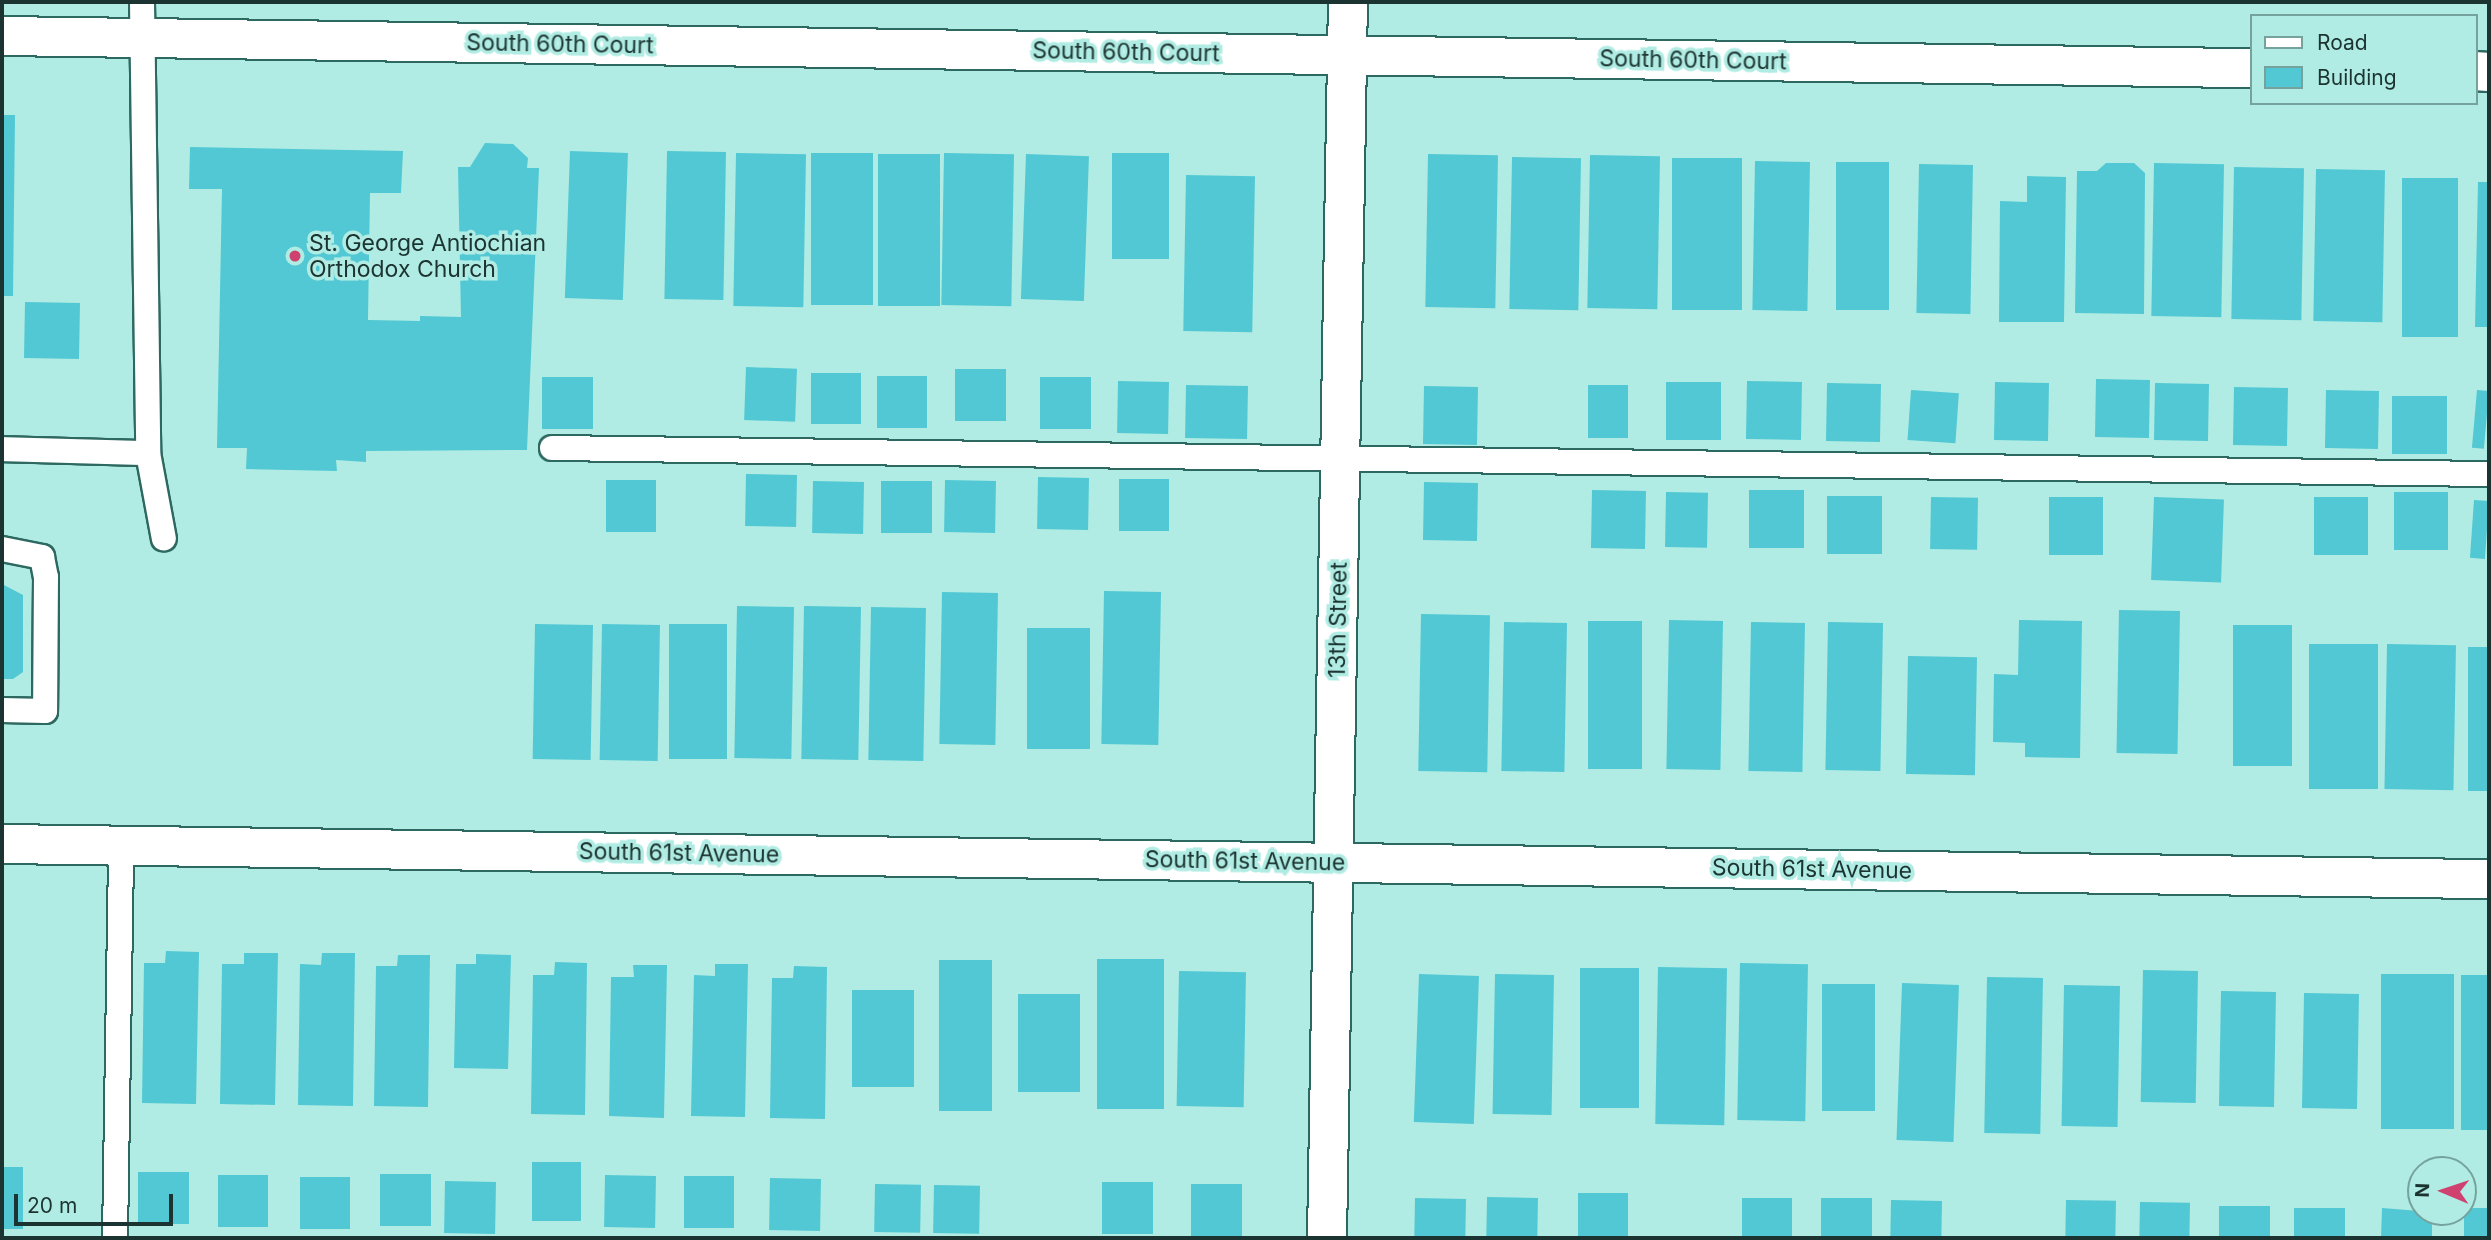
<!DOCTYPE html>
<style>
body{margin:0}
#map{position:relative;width:2491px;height:1240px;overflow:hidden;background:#b0ece3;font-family:Inter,sans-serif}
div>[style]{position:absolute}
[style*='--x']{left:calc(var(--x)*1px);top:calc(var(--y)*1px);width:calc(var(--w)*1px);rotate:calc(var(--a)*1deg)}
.building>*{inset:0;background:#51c8d4;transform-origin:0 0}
.roads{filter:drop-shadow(2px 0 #2d6861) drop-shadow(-2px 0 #2d6861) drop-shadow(0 2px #2d6861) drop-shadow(0 -2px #2d6861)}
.service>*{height:24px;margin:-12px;padding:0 12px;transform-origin:12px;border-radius:12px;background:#fff}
.minor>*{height:38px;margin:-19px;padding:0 19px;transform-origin:19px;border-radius:19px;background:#fff}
.dots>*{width:19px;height:19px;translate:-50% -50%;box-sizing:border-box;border:4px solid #b0ece3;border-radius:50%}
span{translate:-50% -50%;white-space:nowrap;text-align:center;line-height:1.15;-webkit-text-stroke:7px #b0ece3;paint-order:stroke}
.street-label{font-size:23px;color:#1c3431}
.poi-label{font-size:23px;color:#1c3431}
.left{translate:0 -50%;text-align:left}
.frame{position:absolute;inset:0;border:4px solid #1c3431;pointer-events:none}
.legend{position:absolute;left:2250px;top:14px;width:228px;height:91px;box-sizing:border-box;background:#b0ece3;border:2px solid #75a29c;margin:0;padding:9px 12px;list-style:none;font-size:21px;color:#1c3431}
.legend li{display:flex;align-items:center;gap:14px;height:35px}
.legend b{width:35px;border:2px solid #75a29c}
.north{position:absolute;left:2407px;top:1156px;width:70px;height:70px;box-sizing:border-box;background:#b0ece3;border:2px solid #75a29c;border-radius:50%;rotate:272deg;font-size:19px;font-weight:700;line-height:28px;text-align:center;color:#1c3431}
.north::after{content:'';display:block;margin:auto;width:24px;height:32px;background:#cf4270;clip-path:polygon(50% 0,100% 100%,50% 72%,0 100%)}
.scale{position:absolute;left:14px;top:1194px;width:159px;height:32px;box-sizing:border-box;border:4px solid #1c3431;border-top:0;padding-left:9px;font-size:21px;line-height:24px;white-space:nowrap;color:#1c3431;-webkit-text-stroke:5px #b0ece3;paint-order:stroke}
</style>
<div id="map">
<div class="building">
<i style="clip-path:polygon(2px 115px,15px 115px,13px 296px,2px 296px)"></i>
<i style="clip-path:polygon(485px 143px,513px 144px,528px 158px,527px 168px,539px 168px,527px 450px,366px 451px,366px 462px,336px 460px,337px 471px,246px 469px,247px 448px,217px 448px,222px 189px,189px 189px,190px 147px,403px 151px,401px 193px,370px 193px,368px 320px,420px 321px,420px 316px,461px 317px,458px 167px,470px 167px)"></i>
<i style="left:570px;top:151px;width:58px;height:147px;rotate:2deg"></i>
<i style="left:667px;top:151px;width:59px;height:148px;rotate:1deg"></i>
<i style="left:736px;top:153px;width:70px;height:153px;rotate:1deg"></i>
<i style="left:811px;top:153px;width:62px;height:152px"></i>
<i style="left:944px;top:153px;width:70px;height:152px;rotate:1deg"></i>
<i style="left:1112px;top:153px;width:57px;height:106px"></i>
<i style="left:878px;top:154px;width:62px;height:152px"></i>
<i style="left:1026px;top:154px;width:63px;height:145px;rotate:2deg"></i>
<i style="left:1428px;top:154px;width:70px;height:153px;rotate:1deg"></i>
<i style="left:1590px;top:155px;width:70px;height:153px;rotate:1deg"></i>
<i style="left:1512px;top:157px;width:69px;height:152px;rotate:1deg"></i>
<i style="left:1672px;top:158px;width:70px;height:152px"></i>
<i style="left:1755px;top:161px;width:55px;height:149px;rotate:1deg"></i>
<i style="left:1836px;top:162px;width:53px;height:148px"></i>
<i style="clip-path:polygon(2106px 163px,2134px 163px,2145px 173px,2144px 314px,2075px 313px,2077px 171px,2097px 171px)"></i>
<i style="left:2154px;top:163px;width:70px;height:153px;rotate:1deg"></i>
<i style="left:1919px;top:164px;width:54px;height:149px;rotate:1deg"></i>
<i style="left:2234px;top:167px;width:70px;height:152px;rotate:1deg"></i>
<i style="left:2316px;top:169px;width:69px;height:152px;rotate:1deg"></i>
<i style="left:1186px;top:175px;width:69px;height:156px;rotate:1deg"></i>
<i style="clip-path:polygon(2027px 176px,2066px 177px,2064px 322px,1999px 322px,2000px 201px,2027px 202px)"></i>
<i style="left:2402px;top:178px;width:56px;height:159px"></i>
<i style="clip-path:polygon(2478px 182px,2489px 182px,2489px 327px,2475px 327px)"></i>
<i style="left:25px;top:302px;width:55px;height:56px;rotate:1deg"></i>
<i style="left:746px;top:367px;width:51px;height:53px;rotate:2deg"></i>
<i style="left:955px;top:369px;width:51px;height:52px"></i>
<i style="left:811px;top:373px;width:50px;height:51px"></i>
<i style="left:877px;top:376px;width:50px;height:52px"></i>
<i style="left:542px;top:377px;width:51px;height:52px"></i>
<i style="left:1040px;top:377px;width:51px;height:52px"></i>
<i style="left:2096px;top:379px;width:54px;height:58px;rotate:1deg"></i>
<i style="left:1118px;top:381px;width:51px;height:52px;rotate:1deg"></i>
<i style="left:1747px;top:381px;width:55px;height:58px;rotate:1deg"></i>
<i style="left:1666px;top:382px;width:55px;height:58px"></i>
<i style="left:1995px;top:382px;width:54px;height:58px;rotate:1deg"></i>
<i style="left:1827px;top:383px;width:54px;height:58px;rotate:1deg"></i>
<i style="left:2155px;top:383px;width:54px;height:57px;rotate:1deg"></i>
<i style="left:1186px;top:385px;width:62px;height:53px;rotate:1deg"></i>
<i style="left:1588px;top:385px;width:40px;height:53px"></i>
<i style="left:1424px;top:386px;width:54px;height:58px;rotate:1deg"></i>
<i style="left:2234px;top:387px;width:54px;height:58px;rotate:1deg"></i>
<i style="left:1911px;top:390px;width:48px;height:50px;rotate:4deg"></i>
<i style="left:2326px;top:390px;width:53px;height:58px;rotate:1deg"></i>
<i style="left:2477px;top:390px;width:12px;height:58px;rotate:5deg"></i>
<i style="left:2392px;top:396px;width:55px;height:58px"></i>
<i style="left:746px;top:474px;width:51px;height:52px;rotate:1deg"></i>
<i style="left:1038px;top:477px;width:51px;height:52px;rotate:1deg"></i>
<i style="left:1119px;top:479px;width:50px;height:52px"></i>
<i style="left:606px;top:480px;width:50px;height:52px"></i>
<i style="left:945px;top:480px;width:51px;height:52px;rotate:1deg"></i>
<i style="left:813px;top:481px;width:51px;height:52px;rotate:1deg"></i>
<i style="left:881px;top:481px;width:51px;height:52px"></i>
<i style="left:1424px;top:482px;width:54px;height:58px;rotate:1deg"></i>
<i style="left:1592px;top:490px;width:54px;height:58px;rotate:1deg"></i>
<i style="left:1749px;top:490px;width:55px;height:58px"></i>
<i style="left:1666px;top:492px;width:42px;height:55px;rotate:1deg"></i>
<i style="left:2394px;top:492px;width:54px;height:58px"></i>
<i style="left:1827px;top:496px;width:55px;height:58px"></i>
<i style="left:1931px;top:497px;width:47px;height:52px;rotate:1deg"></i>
<i style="left:2049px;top:497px;width:54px;height:58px"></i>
<i style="left:2154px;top:497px;width:70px;height:83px;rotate:2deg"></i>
<i style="left:2314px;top:497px;width:54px;height:58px"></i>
<i style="left:2474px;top:500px;width:15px;height:58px;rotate:4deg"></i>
<i style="clip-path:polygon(2px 584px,23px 595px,23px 672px,13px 679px,2px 679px)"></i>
<i style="left:1104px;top:591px;width:57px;height:153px;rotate:1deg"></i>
<i style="left:942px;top:592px;width:56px;height:152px;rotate:1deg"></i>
<i style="left:737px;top:606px;width:57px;height:152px;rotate:1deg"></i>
<i style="left:804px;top:606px;width:57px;height:153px;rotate:1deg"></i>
<i style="left:871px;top:607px;width:55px;height:153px;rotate:1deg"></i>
<i style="left:2119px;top:610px;width:61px;height:143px;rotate:1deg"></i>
<i style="left:1421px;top:614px;width:69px;height:157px;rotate:1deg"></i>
<i style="left:1669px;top:620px;width:54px;height:149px;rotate:1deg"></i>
<i style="clip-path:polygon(2019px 620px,2082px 621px,2080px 758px,2025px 757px,2025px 743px,1993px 742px,1994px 674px,2018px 675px)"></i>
<i style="left:1588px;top:621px;width:54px;height:148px"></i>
<i style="left:1504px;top:622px;width:63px;height:149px;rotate:1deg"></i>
<i style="left:1751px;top:622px;width:54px;height:149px;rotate:1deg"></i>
<i style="left:1828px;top:622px;width:55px;height:148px;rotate:1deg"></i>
<i style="left:535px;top:624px;width:58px;height:135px;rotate:1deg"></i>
<i style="left:602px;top:624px;width:58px;height:136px;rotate:1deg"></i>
<i style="left:669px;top:624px;width:58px;height:135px"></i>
<i style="left:2233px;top:625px;width:59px;height:141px"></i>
<i style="left:1027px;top:628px;width:63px;height:121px"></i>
<i style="left:2309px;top:644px;width:69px;height:145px"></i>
<i style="left:2387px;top:644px;width:69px;height:145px;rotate:1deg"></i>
<i style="left:2468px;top:647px;width:21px;height:144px"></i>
<i style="left:1908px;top:656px;width:69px;height:118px;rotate:1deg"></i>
<i style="clip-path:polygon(166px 951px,199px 952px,196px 1104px,142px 1103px,144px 963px,165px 963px)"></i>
<i style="clip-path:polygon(244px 953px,278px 953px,275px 1105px,220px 1104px,222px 964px,244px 964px)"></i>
<i style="clip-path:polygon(322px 953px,355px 953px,353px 1106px,298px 1105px,300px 964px,321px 965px)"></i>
<i style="clip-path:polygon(476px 954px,511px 955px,508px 1069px,454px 1068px,456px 964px,476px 964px)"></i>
<i style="clip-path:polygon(398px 955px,430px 955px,428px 1107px,374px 1106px,376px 966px,397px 966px)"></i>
<i style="left:1097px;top:959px;width:67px;height:150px"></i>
<i style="left:939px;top:960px;width:53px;height:151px"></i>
<i style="clip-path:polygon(555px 962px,587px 963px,585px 1115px,531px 1114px,533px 975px,554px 975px)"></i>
<i style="left:1740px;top:963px;width:68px;height:157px;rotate:1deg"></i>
<i style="clip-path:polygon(715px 964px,748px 964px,745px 1117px,691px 1116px,694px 975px,715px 976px)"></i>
<i style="clip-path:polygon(633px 965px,667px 965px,664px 1118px,609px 1116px,611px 977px,634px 977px)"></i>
<i style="clip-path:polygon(794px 966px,827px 967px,825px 1119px,770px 1118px,772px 978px,793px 978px)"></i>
<i style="left:1658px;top:967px;width:69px;height:157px;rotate:1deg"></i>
<i style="left:1580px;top:968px;width:59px;height:140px"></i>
<i style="left:2143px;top:970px;width:55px;height:132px;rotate:1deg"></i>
<i style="left:1179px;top:971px;width:67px;height:135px;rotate:1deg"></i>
<i style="left:1419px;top:974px;width:60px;height:148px;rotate:2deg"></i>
<i style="left:1495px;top:974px;width:59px;height:140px;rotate:1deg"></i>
<i style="left:2381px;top:974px;width:73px;height:155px"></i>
<i style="left:2461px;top:975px;width:28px;height:155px"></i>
<i style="left:1987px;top:977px;width:56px;height:156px;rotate:1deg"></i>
<i style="left:1902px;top:983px;width:57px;height:157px;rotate:2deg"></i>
<i style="left:1822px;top:984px;width:53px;height:127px"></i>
<i style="left:2064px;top:985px;width:56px;height:141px;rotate:1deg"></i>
<i style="left:852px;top:990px;width:62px;height:97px"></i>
<i style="left:2221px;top:991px;width:55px;height:115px;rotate:1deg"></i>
<i style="left:2304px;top:993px;width:55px;height:115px;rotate:1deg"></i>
<i style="left:1018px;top:994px;width:62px;height:98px"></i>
<i style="left:532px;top:1162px;width:49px;height:59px"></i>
<i style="left:2px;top:1167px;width:21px;height:62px"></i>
<i style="left:138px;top:1172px;width:51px;height:52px"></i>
<i style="left:380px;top:1174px;width:51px;height:52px"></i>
<i style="left:218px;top:1175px;width:50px;height:52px"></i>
<i style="left:605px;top:1175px;width:51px;height:52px;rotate:1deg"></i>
<i style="left:684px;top:1176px;width:50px;height:52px"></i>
<i style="left:300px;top:1177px;width:50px;height:52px"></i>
<i style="left:770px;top:1178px;width:51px;height:52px;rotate:1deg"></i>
<i style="left:445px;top:1181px;width:51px;height:52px;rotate:1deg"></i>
<i style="left:1102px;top:1182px;width:51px;height:52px"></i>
<i style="left:875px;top:1184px;width:46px;height:48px;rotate:1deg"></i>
<i style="left:1191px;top:1184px;width:51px;height:52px"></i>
<i style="left:934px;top:1185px;width:46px;height:48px;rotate:1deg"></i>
<i style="left:1578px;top:1193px;width:50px;height:45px"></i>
<i style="left:1487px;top:1197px;width:51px;height:41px;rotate:1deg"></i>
<i style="left:1415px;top:1198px;width:51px;height:40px;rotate:1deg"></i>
<i style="left:1742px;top:1198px;width:50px;height:40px"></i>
<i style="left:1821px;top:1198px;width:51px;height:40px"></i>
<i style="left:1891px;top:1200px;width:51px;height:38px;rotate:1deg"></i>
<i style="left:2066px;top:1200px;width:50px;height:38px;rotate:1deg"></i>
<i style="left:2140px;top:1202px;width:50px;height:36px;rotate:1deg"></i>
<i style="left:2219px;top:1206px;width:51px;height:32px"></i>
<i style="left:2294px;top:1208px;width:51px;height:30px"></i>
<i style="clip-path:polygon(2382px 1208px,2432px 1212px,2432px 1238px,2381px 1238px)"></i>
<i style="left:2464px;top:1208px;width:25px;height:30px"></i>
</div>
<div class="roads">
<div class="service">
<i style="--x:142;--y:2;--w:451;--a:89.2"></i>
<i style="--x:148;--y:453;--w:87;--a:79.5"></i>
<i style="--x:552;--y:448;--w:1937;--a:0.77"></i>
<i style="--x:2;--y:449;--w:146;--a:1.6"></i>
<i style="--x:2;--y:549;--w:41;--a:11.3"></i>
<i style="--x:42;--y:557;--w:20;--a:79"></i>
<i style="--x:46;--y:577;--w:134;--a:90.4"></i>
<i style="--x:45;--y:711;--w:43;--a:-178.7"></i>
<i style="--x:115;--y:1238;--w:393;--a:-89.1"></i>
</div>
<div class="minor">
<i style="--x:2;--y:36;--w:2249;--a:0.82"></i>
<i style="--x:2475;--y:71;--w:14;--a:4"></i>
<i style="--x:2;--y:844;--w:2487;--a:0.81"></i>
<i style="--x:1327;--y:1238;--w:1236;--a:-89.03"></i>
</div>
</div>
<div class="dots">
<i style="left:295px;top:256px;background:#cf4270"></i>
</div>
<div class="street-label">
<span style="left:560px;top:44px;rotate:1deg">South 60th Court</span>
<span style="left:1126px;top:52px;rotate:1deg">South 60th Court</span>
<span style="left:1693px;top:60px;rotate:1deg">South 60th Court</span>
<span style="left:1338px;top:620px;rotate:-89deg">13th Street</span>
<span style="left:679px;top:853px;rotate:1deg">South 61st Avenue</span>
<span style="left:1245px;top:861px;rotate:1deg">South 61st Avenue</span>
<span style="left:1812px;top:869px;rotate:1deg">South 61st Avenue</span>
</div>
<div class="poi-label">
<span class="left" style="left:309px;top:256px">St. George Antiochian<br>Orthodox Church</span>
</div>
<div class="frame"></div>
<ul class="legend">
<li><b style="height:9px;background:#fff"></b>Road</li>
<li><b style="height:19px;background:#51c8d4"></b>Building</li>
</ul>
<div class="north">N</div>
<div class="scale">20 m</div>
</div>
